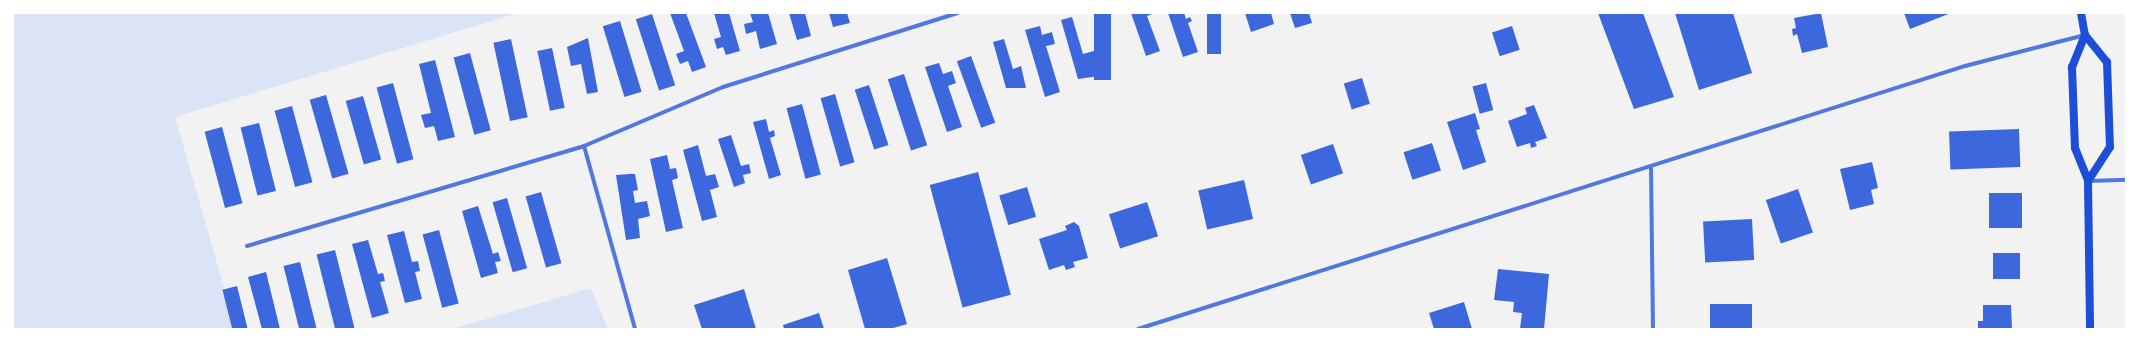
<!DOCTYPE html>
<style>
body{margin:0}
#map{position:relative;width:2139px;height:342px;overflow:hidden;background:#f2f2f2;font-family:Barlow,sans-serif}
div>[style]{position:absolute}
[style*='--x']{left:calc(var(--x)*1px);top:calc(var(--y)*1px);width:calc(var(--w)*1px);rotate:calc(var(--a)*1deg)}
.green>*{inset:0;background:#dbe4f7}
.building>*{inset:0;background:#3d67dc;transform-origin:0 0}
.minor>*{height:4px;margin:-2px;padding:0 2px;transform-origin:2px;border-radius:2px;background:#5277de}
.secondary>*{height:8px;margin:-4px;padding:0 4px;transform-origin:4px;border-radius:4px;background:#1d4ed8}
span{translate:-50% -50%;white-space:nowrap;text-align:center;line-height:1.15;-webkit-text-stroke:3.5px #fff;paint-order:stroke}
.frame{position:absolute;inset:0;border:14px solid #fff;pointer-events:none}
</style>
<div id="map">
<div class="green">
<i style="clip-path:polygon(13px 13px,518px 13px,175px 117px,236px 329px,13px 329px)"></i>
<i style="clip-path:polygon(591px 288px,608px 329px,452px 329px)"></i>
</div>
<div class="building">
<i style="clip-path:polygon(670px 13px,686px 13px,706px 67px,692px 72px,688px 61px,680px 64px,676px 54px,684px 51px)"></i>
<i style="clip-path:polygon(714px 13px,729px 13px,740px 51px,726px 55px,723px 47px,717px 49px,714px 39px,721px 37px)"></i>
<i style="clip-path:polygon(750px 13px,768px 13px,777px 44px,760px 49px,756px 31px,746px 34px,744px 24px,753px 22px)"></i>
<i style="clip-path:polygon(789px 13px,805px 13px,811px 36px,797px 40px)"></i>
<i style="clip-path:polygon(829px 13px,847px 13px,850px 23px,833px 27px)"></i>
<i style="left:1094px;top:13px;width:17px;height:67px"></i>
<i style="clip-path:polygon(1131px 13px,1155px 13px,1147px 16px,1160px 51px,1146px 56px)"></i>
<i style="clip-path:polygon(1168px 13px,1184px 13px,1186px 19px,1190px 17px,1192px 21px,1188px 23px,1198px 52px,1183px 57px)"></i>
<i style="left:1207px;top:13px;width:14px;height:41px"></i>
<i style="clip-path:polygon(1245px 13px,1271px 13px,1274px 24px,1251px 32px)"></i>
<i style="clip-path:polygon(1290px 13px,1309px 13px,1312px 23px,1295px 28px)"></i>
<i style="clip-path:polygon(1598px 13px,1643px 13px,1674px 97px,1634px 109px)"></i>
<i style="clip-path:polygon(1675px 13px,1733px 13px,1752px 73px,1699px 90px)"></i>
<i style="clip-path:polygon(1821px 13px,1828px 47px,1802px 53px,1797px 34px,1793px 36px,1792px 29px,1796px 28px,1794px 18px)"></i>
<i style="clip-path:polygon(1904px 13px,1951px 13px,1910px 29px)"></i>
<i style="left:652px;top:14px;width:75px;height:17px;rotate:72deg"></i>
<i style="clip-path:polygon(1072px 17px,1083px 54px,1094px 51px,1099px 76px,1078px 79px,1061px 20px)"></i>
<i style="left:620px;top:21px;width:74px;height:18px;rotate:73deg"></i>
<i style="clip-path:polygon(1040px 26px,1042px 35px,1052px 32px,1055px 44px,1046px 46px,1060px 92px,1045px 97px,1025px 30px)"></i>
<i style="left:1512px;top:26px;width:25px;height:21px;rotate:72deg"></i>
<i style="clip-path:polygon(588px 38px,598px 92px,587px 94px,581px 64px,571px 66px,567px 47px)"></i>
<i style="left:511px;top:39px;width:80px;height:18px;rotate:78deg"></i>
<i style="clip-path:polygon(1004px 39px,1013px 69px,1021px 66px,1026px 88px,1006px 88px,993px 42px)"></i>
<i style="left:552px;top:48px;width:61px;height:15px;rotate:78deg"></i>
<i style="left:470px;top:53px;width:80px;height:17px;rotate:75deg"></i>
<i style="left:971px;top:56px;width:71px;height:15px;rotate:70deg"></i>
<i style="clip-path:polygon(435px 60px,455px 137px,438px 141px,434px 126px,425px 128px,421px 115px,431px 113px,419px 64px)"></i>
<i style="clip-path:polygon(939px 63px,943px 74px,952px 71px,956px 83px,948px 86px,962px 127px,947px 132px,925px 67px)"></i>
<i style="left:904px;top:74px;width:75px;height:17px;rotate:72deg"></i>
<i style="left:1362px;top:78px;width:27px;height:19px;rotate:73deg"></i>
<i style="left:393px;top:83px;width:79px;height:17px;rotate:75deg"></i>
<i style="left:1486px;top:83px;width:28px;height:14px;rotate:75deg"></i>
<i style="left:869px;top:85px;width:63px;height:15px;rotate:72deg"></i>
<i style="left:835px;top:94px;width:71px;height:15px;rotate:74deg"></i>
<i style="left:326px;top:95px;width:82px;height:17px;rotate:74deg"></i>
<i style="left:363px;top:96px;width:66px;height:18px;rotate:74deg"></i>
<i style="left:802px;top:104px;width:73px;height:16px;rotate:75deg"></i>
<i style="clip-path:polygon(1534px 105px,1547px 138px,1535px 142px,1537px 146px,1531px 148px,1530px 143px,1517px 147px,1508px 121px,1527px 114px,1525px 108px)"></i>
<i style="left:292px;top:106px;width:79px;height:18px;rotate:75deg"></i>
<i style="clip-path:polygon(1475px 113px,1480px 129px,1476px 130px,1486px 162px,1463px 170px,1447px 122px)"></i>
<i style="clip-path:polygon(766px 119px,769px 132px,774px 130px,775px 136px,770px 138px,781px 175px,769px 179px,753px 122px)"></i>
<i style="left:259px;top:123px;width:70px;height:19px;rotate:76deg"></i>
<i style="left:222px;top:127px;width:79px;height:18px;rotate:75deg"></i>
<i style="left:2019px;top:129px;width:38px;height:70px;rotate:88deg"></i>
<i style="clip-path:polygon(731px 135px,741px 166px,749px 164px,751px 173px,743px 175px,745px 183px,734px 187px,718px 139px)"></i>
<i style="left:1432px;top:143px;width:29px;height:30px;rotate:72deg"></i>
<i style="left:1333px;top:144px;width:31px;height:34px;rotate:71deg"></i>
<i style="clip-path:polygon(698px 145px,706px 176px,715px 174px,719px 187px,710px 190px,717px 217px,702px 221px,683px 150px)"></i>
<i style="clip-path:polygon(667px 155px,670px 169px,676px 168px,678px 178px,672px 180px,683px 228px,666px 232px,650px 159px)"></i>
<i style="clip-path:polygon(1872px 162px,1878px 188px,1871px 190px,1874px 204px,1850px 210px,1840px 169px)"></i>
<i style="left:978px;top:172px;width:127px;height:50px;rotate:75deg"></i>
<i style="clip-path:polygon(630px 174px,635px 174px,638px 190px,633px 191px,635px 203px,647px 201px,650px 216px,638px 219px,640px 238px,626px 240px,616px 175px)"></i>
<i style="left:1244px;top:180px;width:40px;height:47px;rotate:77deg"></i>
<i style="left:1027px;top:187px;width:31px;height:29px;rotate:73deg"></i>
<i style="left:1798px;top:189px;width:46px;height:34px;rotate:71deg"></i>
<i style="left:541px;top:192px;width:74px;height:16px;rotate:74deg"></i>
<i style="left:1989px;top:193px;width:33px;height:35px"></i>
<i style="left:507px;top:198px;width:73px;height:15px;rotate:74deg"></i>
<i style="left:1147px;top:202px;width:36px;height:40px;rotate:72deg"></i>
<i style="clip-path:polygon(478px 206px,493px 254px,498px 252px,501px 261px,495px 262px,498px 273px,481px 278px,462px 211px)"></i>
<i style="left:1752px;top:219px;width:41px;height:49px;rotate:87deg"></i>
<i style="clip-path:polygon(1074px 222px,1079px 226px,1088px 258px,1073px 262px,1075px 267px,1066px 270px,1064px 265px,1049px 270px,1039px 239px,1067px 230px,1065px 226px)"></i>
<i style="left:439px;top:230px;width:76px;height:17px;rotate:75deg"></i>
<i style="clip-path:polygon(404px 231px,412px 262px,418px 261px,420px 271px,415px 272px,422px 299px,405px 303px,387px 235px)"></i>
<i style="clip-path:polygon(368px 240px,378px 274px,383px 273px,385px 281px,380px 282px,389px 313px,372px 318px,352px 244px)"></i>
<i style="left:335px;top:250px;width:81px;height:19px;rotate:76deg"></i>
<i style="left:1993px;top:253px;width:27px;height:26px"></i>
<i style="clip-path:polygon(887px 258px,907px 324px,890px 329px,865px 329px,848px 270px)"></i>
<i style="left:300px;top:262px;width:69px;height:17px;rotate:76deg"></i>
<i style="clip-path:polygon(1498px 269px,1549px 274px,1544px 329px,1520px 329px,1522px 313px,1513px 312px,1514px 302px,1494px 300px)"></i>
<i style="clip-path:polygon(266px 272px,280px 329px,262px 329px,248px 277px)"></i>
<i style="left:237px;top:286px;width:44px;height:15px;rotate:76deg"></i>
<i style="clip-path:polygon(744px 289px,756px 329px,702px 329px,694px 305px)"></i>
<i style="clip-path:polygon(1464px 302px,1472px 329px,1434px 329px,1429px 313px)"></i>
<i style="left:1752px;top:304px;width:25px;height:42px;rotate:90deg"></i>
<i style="clip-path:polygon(1983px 305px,2011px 305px,2012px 329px,1978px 329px,1978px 321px,1983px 321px)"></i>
<i style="clip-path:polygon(819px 313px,824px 329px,784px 329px,783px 325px)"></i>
</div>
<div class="minor">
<i style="--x:584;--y:146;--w:190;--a:74.4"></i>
<i style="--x:1651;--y:167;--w:162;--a:89.3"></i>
<i style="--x:2089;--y:181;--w:37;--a:-2"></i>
<i style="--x:247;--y:246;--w:352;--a:-16.5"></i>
<i style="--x:584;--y:146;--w:151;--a:-23"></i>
<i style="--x:723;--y:87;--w:246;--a:-17.5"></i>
<i style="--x:1138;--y:329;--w:868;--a:-17.64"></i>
<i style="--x:1965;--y:66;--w:124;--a:-14.5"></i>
</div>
<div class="secondary">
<i style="--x:2081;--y:13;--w:22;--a:80"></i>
<i style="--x:2085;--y:35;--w:35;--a:51"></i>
<i style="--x:2107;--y:62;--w:85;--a:88"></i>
<i style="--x:2110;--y:147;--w:40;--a:122.9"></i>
<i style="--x:2085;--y:35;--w:35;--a:112"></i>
<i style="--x:2072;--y:67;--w:81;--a:87.9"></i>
<i style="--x:2075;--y:148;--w:35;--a:68"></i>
<i style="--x:2088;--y:181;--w:148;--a:89.2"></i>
</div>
<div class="frame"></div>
</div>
